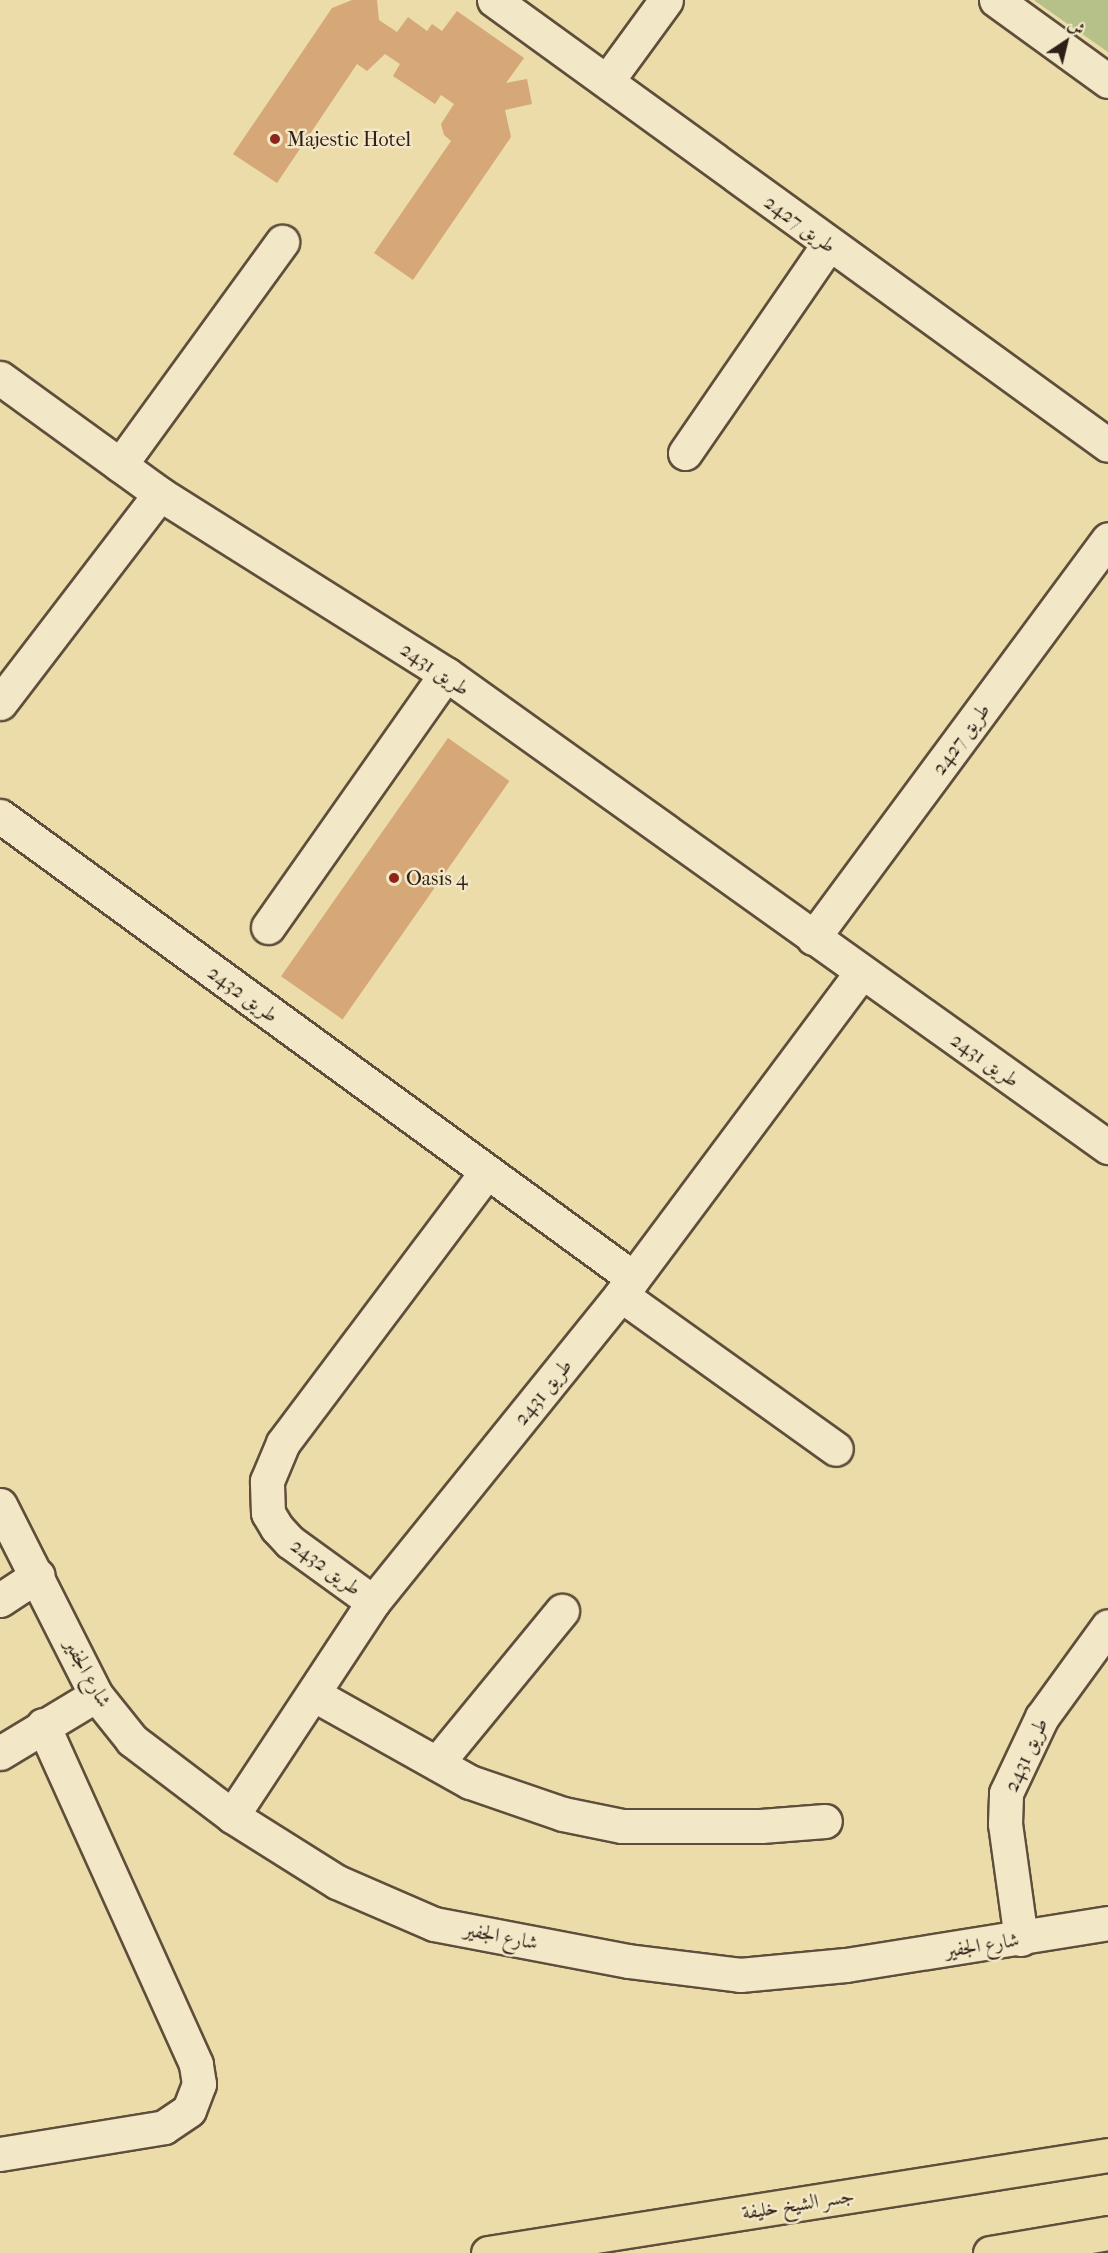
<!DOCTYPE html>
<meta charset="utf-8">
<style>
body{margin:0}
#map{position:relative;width:1108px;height:2253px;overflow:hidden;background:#ebdca9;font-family:"IM FELL French Canon",Amiri,serif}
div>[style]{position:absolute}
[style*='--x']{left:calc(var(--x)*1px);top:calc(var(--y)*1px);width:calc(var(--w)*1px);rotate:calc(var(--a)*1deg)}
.green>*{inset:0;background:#b6c089}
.building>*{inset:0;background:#d6a777;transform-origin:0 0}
.roads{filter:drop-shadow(2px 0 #5f4e3b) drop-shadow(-2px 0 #5f4e3b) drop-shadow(0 2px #5f4e3b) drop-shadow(0 -2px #5f4e3b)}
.minor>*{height:33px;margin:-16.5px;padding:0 16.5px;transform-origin:16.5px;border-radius:16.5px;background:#f2e8c7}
.highway>*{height:33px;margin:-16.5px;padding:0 16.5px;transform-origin:16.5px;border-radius:16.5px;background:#ebdca9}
.dots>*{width:16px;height:16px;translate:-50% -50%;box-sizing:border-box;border:3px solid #f2e8c7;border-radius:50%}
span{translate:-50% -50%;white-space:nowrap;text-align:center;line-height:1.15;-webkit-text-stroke:5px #f2e8c7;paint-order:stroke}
.poi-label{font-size:20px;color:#301f16}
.left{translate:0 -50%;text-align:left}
.street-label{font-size:20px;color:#301f16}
.north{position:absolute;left:1036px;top:12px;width:60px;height:60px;-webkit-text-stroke:4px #f2e8c7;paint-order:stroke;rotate:35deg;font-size:16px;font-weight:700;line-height:24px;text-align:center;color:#301f16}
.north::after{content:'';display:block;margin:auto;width:21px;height:27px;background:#301f16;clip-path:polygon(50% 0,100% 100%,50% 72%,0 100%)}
</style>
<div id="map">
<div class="green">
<i style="clip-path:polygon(1108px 0,1108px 52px,1035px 1px,1035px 0)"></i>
</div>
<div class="building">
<i style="clip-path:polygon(352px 0,377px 0,379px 20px,397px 32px,408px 17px,427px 31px,432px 24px,442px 31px,457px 11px,524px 58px,506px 83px,527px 79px,532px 104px,505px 110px,511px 137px,413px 280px,374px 253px,451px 141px,444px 135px,441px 124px,454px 104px,441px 95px,435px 104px,393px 76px,400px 64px,385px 54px,367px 71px,357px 64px,277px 183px,233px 154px,332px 8px)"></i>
<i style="left:448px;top:738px;width:75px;height:291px;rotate:35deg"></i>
</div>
<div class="roads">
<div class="minor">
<i style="--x:494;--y:0;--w:758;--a:35.93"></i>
<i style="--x:996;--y:0;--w:138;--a:35.9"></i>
<i style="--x:607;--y:81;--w:100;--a:-53.9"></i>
<i style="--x:0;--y:378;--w:198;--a:35.9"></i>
<i style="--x:160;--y:494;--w:338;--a:32.2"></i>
<i style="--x:446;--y:674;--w:814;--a:35.55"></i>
<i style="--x:685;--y:453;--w:252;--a:-55.5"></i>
<i style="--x:120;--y:465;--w:276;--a:-54"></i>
<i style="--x:0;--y:703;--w:263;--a:-52.6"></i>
<i style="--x:0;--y:816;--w:784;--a:36.12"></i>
<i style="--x:268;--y:927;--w:309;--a:-54.9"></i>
<i style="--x:813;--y:938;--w:496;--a:-53.5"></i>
<i style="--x:621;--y:1295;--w:264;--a:35.6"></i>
<i style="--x:0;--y:1505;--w:213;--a:63.2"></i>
<i style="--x:96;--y:1695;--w:58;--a:51.3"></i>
<i style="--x:132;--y:1740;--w:126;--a:37.2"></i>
<i style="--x:232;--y:1816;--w:124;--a:32.2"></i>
<i style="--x:337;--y:1882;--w:106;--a:23.4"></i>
<i style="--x:434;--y:1924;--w:197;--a:10.8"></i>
<i style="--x:628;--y:1961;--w:113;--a:7.1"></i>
<i style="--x:740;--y:1975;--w:106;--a:-5.4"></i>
<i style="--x:846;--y:1965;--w:265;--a:-9.1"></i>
<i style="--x:0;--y:1600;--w:45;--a:-33.3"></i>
<i style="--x:373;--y:1602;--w:102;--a:-144.1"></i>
<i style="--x:290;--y:1542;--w:19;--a:-133"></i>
<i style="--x:277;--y:1528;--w:17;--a:-121"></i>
<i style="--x:268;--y:1513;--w:32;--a:-92"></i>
<i style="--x:267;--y:1481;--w:41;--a:-67.2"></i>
<i style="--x:283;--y:1443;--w:338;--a:-53.1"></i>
<i style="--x:313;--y:1694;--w:180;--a:29.3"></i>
<i style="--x:470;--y:1782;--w:98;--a:19"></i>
<i style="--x:563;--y:1814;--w:60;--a:11.5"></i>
<i style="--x:622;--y:1826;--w:139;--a:0"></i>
<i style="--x:761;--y:1826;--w:64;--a:-4.5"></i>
<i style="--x:0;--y:1753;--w:112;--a:-31.1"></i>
<i style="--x:437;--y:1763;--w:197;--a:-50.6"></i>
<i style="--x:232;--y:1816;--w:256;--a:-56.6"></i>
<i style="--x:373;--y:1602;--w:395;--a:-51.1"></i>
<i style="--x:621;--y:1295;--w:402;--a:-53.3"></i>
<i style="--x:1021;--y:1939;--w:116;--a:-97.9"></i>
<i style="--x:1005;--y:1824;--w:31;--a:-88"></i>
<i style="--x:1006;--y:1793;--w:84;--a:-64.7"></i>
<i style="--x:1042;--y:1717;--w:112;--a:-54"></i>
<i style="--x:0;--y:2154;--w:166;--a:-9.3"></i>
<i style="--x:164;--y:2127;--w:30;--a:-34"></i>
<i style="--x:189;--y:2110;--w:28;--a:-69"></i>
<i style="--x:199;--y:2084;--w:20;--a:-99"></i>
<i style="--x:196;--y:2064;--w:372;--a:-114.3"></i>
</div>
<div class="highway">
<i style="--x:488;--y:2253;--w:628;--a:-8.98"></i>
<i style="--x:990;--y:2253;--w:120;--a:-9.6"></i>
</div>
</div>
<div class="dots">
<i style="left:275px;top:139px;background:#8f2418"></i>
<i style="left:394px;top:878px;background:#8f2418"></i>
</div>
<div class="poi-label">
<span class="left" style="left:287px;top:139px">Majestic Hotel</span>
<span class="left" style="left:406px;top:878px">Oasis 4</span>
</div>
<div class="street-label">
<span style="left:800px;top:224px;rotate:36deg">طريق 2427</span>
<span style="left:435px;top:669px;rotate:34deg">طريق 2431</span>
<span style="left:961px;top:739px;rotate:-54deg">طريق 2427</span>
<span style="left:243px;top:994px;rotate:36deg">طريق 2432</span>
<span style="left:985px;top:1060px;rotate:35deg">طريق 2431</span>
<span style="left:543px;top:1392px;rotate:-51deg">طريق 2431</span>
<span style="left:326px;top:1567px;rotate:36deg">طريق 2432</span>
<span style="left:88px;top:1673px;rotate:61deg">شارع الجفير</span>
<span style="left:1026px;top:1755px;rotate:-66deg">طريق 2431</span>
<span style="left:501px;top:1936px;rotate:11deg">شارع الجفير</span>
<span style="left:982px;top:1945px;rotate:-9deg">شارع الجفير</span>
<span style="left:798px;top:2204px;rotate:-9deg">جسر الشيخ خليفة</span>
</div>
<div class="north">ش</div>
</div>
